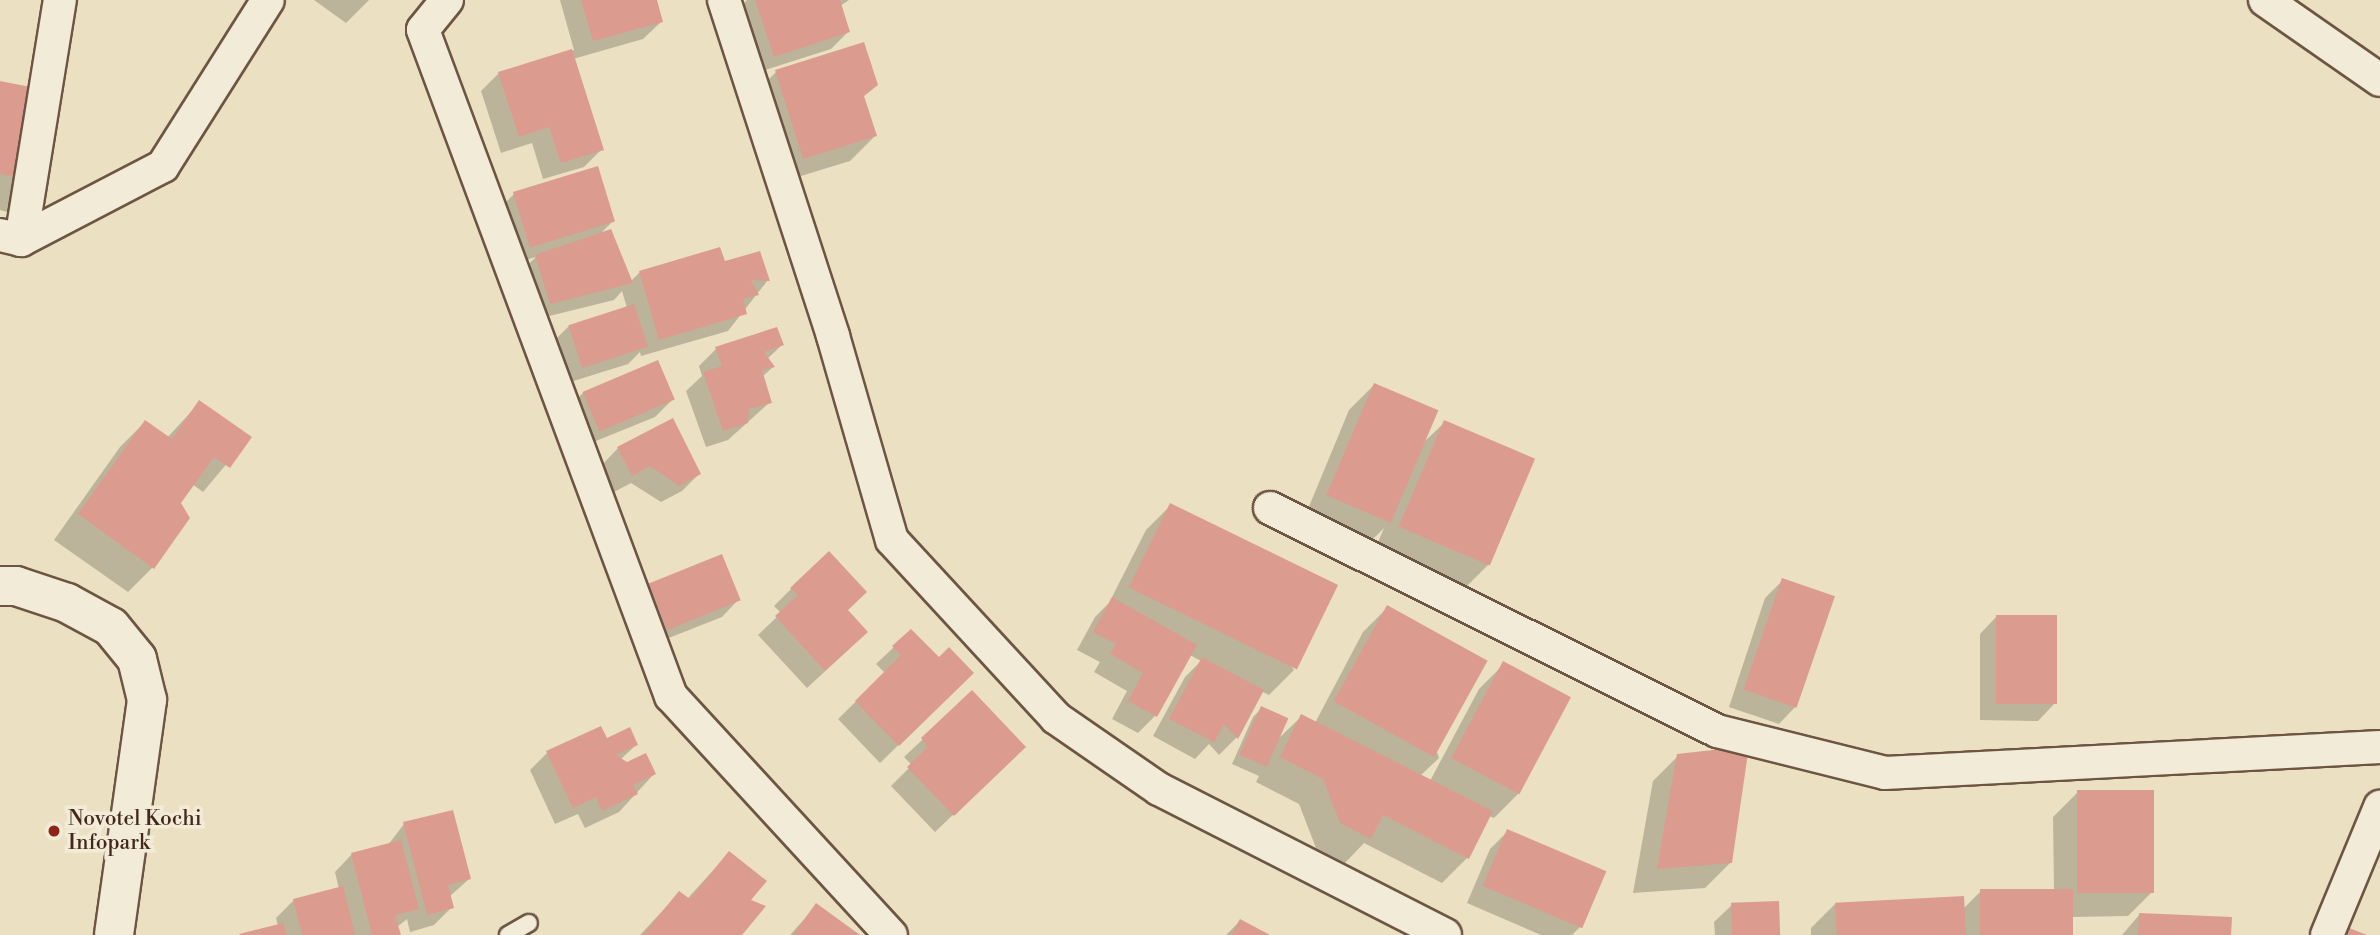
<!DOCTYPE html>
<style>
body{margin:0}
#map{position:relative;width:2380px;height:935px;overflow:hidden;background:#ebe0c2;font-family:"Libre Bodoni",serif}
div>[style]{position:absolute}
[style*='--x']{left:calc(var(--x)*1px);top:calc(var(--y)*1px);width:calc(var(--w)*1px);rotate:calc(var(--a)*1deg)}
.shadow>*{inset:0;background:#0003}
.building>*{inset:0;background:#dc9b8f;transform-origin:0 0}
.roads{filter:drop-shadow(2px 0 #6d5543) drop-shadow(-2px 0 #6d5543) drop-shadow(0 2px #6d5543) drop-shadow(0 -2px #6d5543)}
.service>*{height:16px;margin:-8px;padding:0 8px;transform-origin:8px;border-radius:8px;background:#f2ebd7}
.minor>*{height:32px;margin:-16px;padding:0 16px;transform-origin:16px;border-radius:16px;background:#f2ebd7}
.secondary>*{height:38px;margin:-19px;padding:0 19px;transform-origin:19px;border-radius:19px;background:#f2ebd7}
.dots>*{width:19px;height:19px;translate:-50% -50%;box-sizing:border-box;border:4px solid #f2ebd7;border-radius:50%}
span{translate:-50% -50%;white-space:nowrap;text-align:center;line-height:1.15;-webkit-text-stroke:7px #f2ebd7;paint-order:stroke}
.poi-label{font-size:21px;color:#432719}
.left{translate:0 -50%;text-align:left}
</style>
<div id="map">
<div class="shadow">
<i style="clip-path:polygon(314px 0,369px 0,346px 23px)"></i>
<i style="clip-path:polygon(560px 0,655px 0,661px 22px,643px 39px,573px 59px,602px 149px,584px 167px,543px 179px,532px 143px,501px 153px,481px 91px,499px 73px,574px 50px)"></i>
<i style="clip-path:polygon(747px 0,849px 0,840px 6px,848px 32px,831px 49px,756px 73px,736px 11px)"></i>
<i style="clip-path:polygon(776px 72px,863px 97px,875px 136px,850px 161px,778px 183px,751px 97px)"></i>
<i style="clip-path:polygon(0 83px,38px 181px,7px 212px,0 210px)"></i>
<i style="clip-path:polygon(514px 194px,613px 221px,599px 235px,631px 281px,640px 272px,724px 263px,768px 280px,728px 331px,641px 356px,640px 352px,628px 364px,564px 384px,552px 343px,569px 326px,627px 308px,622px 291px,614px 300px,533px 320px,518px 274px,536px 257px,513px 264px,496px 212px)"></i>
<i style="clip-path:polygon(782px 345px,767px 359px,773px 367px,762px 377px,770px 402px,728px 440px,706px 447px,686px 391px,702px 376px,699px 366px,716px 349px)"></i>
<i style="clip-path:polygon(1374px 385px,1423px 443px,1444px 423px,1533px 460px,1488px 565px,1463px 590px,1374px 552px,1384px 528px,1365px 547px,1303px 521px,1349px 410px)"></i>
<i style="clip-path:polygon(583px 393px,672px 400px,655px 417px,581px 447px,565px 410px)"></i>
<i style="clip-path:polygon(200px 402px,249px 437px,203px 492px,192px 484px,179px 502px,153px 567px,128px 592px,54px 540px,120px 447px,145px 422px,167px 438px)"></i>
<i style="clip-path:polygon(618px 448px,699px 474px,682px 491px,661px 502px,631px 483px,614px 492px,601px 466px)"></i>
<i style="clip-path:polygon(1171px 505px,1294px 670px,1269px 695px,1261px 691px,1236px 738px,1219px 755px,1209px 744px,1195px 759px,1153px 736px,1185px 677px,1201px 661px,1190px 655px,1155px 716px,1138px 733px,1112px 719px,1127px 691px,1094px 672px,1100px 662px,1077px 650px,1095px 617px,1109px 603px,1146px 530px)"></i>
<i style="clip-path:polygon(1783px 580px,1796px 706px,1779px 724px,1729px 707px,1765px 598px)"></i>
<i style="clip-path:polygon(650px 585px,739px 599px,722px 617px,651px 645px,633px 602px)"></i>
<i style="clip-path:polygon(791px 589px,846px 611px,849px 649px,807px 688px,758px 635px,781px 613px,774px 606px)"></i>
<i style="clip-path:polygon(1388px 607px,1439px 758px,1420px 776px,1430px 781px,1479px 689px,1504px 664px,1519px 793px,1494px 818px,1489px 816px,1467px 858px,1442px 883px,1364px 843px,1345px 863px,1316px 848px,1299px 804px,1256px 782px,1259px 776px,1232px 764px,1253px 717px,1261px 709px,1277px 740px,1302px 716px,1315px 723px,1363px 632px)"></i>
<i style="clip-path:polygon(1997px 616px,2055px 703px,2038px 721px,1980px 720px,1980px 634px)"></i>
<i style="clip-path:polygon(894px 647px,972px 673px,880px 763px,838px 719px,885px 673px,876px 664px)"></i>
<i style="clip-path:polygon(972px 693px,1006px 764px,935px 832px,891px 786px,912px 765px,904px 757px)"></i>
<i style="clip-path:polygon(606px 740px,636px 745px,620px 760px,654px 774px,619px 812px,585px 828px,578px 814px,555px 824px,530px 770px,547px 753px)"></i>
<i style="clip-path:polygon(1678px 756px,1731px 862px,1705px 888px,1633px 893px,1653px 781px)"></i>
<i style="clip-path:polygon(2078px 792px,2153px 891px,2128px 916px,2072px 917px,2072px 935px,1811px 935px,1811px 928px,1836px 903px,1963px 909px,1981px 891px,2054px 891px,2053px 817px)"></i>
<i style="clip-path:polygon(404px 824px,469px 879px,449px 897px,452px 907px,434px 925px,410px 932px,407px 919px,397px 927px,399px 935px,243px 935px,278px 926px,276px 918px,294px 900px,339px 889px,335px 872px,352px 854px,388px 845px)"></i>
<i style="clip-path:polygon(1508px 831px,1580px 927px,1572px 935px,1541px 935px,1467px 903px,1490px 849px)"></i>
<i style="clip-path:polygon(729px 853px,748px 901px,740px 935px,640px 935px,679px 893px,687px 899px)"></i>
<i style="clip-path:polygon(1732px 905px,1778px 935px,1715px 935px,1714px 922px)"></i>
<i style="clip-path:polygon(816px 906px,857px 935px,790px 935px)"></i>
<i style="clip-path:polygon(2140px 914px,2229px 935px,2122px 935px)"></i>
<i style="clip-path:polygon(1240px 921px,1266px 935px,1226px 935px)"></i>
</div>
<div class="building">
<i style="clip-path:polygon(581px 0,657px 0,663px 22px,593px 41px)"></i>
<i style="clip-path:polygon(755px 0,840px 0,850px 32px,774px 57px)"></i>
<i style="clip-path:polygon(864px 42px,878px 85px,864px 96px,877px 136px,803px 159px,775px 70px)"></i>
<i style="clip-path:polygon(572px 49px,604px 150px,561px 163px,549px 127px,519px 137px,498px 72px)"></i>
<i style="clip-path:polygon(0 81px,56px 92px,40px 181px,0 174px)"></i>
<i style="left:598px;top:166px;width:58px;height:89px;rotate:73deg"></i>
<i style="clip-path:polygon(611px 229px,633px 283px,550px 304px,535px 255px)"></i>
<i style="clip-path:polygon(720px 247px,725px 261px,760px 251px,770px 281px,751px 280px,759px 295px,743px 299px,747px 314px,659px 340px,639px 271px)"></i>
<i style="left:634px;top:304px;width:45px;height:69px;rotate:72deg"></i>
<i style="clip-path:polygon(777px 327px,784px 345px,764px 352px,775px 367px,762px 370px,772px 403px,749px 409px,748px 423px,723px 431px,703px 372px,722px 366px,715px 347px)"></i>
<i style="left:658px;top:360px;width:43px;height:82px;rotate:67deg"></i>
<i style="left:1374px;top:383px;width:70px;height:122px;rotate:23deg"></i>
<i style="clip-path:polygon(199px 400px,252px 437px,230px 468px,214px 457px,181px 503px,190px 518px,154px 569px,78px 514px,145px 420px,172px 439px)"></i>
<i style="clip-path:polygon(673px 418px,701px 474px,679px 486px,650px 466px,632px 476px,617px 447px)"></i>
<i style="left:1444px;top:420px;width:99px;height:116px;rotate:23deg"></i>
<i style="left:1170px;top:503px;width:187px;height:94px;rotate:26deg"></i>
<i style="clip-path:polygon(829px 551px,867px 592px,848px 610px,868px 632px,825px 671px,775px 616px,798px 595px,790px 588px)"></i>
<i style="left:722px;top:554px;width:50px;height:79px;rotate:68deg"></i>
<i style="left:1782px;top:578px;width:56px;height:118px;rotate:19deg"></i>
<i style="clip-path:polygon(1112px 597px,1197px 645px,1157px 717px,1128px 701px,1143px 673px,1110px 654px,1116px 644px,1093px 632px)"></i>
<i style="left:1387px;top:605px;width:115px;height:110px;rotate:29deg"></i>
<i style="left:1996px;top:615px;width:61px;height:89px"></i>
<i style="clip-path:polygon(911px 629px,939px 657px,949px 647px,974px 673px,899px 746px,855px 701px,901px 655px,892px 646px)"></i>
<i style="clip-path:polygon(1202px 657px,1264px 690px,1238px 739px,1224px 724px,1214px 742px,1169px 719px)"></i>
<i style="left:1503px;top:661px;width:77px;height:110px;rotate:28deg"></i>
<i style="clip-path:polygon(972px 690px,1026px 747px,954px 816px,907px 767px,928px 747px,921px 738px)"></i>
<i style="left:1261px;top:706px;width:30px;height:53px;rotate:24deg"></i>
<i style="clip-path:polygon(1301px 714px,1493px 811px,1469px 859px,1383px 815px,1371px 839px,1340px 823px,1323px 779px,1280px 757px)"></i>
<i style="clip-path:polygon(601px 726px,607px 738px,630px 727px,638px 745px,616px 755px,627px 762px,646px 753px,656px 774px,633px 785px,638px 794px,602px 811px,596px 797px,573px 808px,546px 751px)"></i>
<i style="clip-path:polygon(1749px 746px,1732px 863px,1657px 869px,1677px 754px)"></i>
<i style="left:2077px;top:790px;width:77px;height:103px"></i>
<i style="clip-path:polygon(453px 810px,471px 879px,448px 885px,454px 908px,427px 915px,403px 822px)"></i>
<i style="left:1507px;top:829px;width:108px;height:62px;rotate:23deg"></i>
<i style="clip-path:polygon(401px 840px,419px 909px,395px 915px,401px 935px,372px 935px,351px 853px)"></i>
<i style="clip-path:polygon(729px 851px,767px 881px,751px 900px,766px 906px,742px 935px,643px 935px,679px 891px,690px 899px)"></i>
<i style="clip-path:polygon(343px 886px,355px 935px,302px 935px,293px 899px)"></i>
<i style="left:1980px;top:889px;width:93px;height:46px"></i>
<i style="left:1964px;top:896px;width:39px;height:129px;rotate:87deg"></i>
<i style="left:1779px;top:901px;width:34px;height:48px;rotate:88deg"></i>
<i style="clip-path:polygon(816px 903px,860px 935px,793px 935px)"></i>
<i style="clip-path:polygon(2139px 913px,2232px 917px,2231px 935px,2138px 935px)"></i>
<i style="clip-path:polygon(1240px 919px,1270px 935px,1231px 935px)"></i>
<i style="clip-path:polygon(283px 923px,287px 935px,240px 935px,239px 934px)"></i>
<i style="clip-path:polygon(2344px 926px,2367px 935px,2340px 935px)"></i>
</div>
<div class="roads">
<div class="service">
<i style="--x:508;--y:935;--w:24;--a:-30"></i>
</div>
<div class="minor">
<i style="--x:447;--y:0;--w:38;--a:129"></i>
<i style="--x:423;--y:30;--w:711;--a:69.58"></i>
<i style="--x:671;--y:696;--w:325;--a:47.4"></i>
<i style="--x:724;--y:0;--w:353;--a:72"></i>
<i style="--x:833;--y:336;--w:212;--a:73.9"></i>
<i style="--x:892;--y:540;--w:242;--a:47.3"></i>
<i style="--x:1056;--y:718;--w:125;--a:34.6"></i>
<i style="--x:1159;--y:789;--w:321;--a:27"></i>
<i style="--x:2265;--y:0;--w:140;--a:34.8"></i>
<i style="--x:0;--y:235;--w:22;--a:13"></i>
<i style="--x:21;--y:240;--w:160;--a:-27.5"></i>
<i style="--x:163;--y:166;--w:196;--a:-57.7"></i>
<i style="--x:21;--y:240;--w:243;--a:-80.8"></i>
<i style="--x:1270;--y:508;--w:500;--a:26.5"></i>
<i style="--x:1717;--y:731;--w:173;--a:14"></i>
<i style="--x:1885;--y:773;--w:496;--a:-3"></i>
<i style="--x:2327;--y:935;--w:139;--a:-67.5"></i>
</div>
<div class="secondary">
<i style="--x:0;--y:586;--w:16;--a:0"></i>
<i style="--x:16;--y:586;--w:54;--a:18.4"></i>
<i style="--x:67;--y:603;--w:50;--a:28.6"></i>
<i style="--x:111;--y:627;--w:41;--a:50.9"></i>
<i style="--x:137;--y:659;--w:42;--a:76.3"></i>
<i style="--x:147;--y:700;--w:237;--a:98"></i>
</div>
</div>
<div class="dots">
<i style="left:54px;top:831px;background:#8f2418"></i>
</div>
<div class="poi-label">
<span class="left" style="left:68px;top:831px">Novotel Kochi<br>Infopark</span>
</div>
</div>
